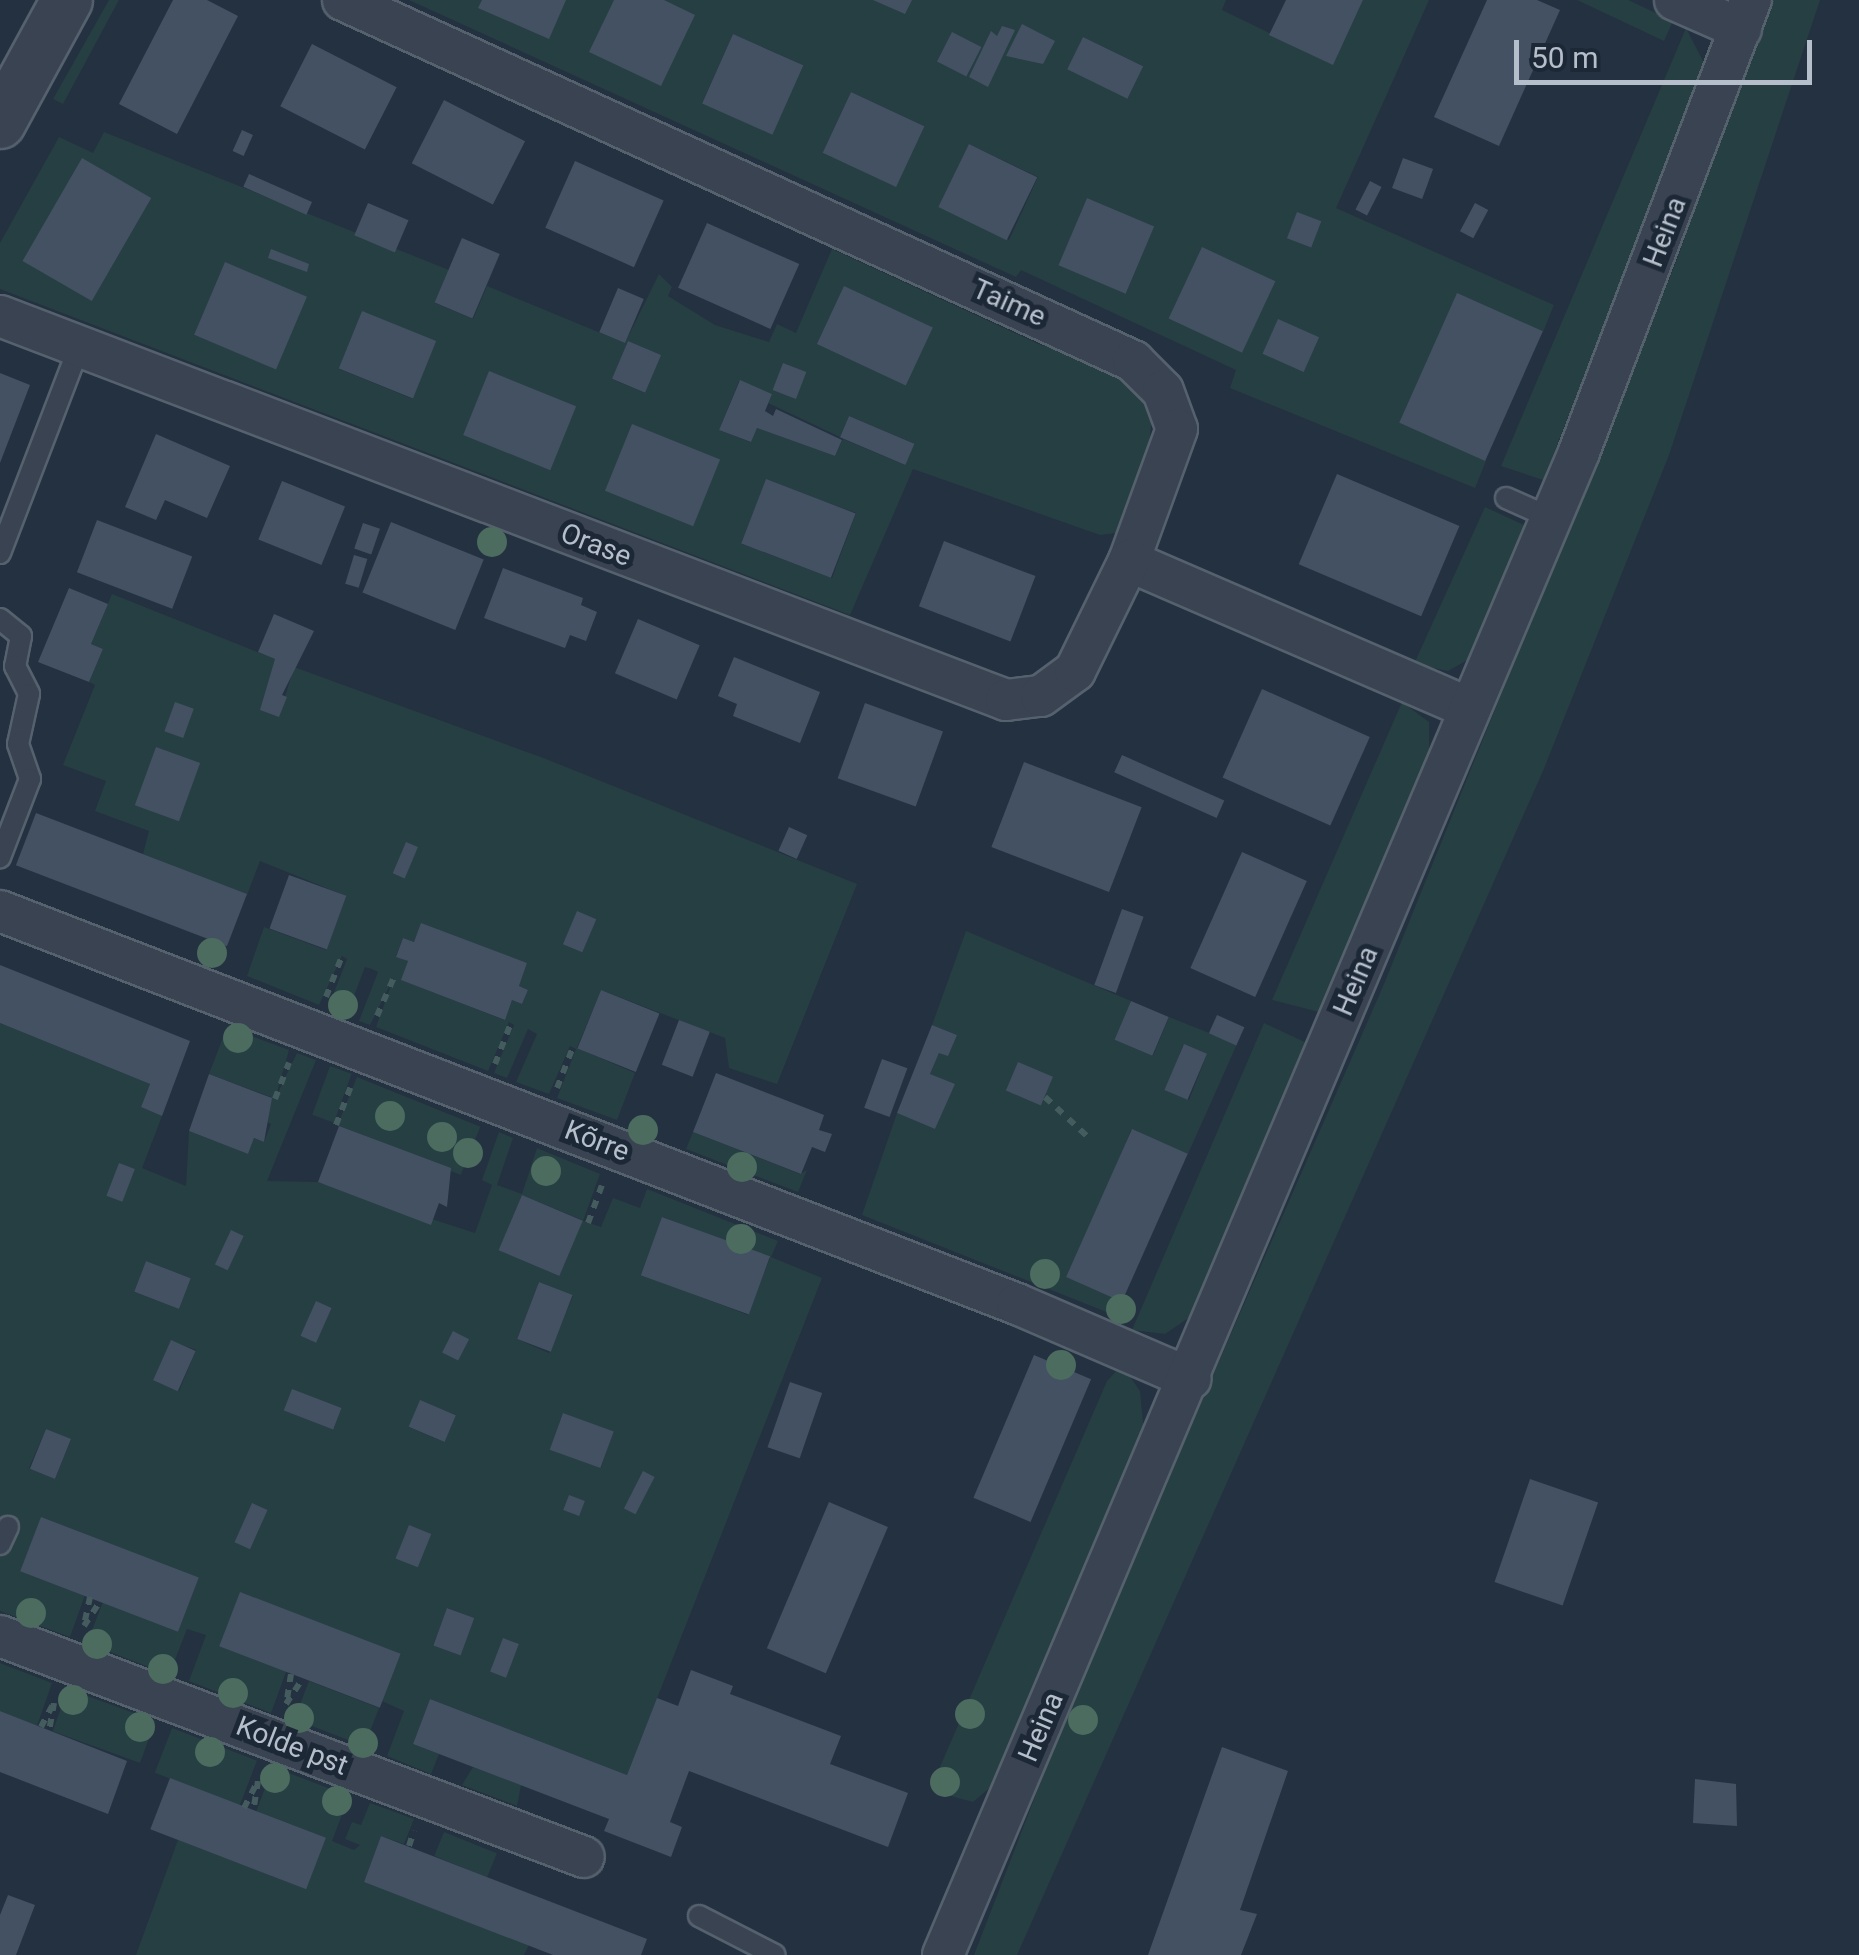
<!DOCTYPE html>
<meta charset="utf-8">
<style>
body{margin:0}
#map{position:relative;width:1859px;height:1955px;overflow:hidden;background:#243141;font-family:Roboto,sans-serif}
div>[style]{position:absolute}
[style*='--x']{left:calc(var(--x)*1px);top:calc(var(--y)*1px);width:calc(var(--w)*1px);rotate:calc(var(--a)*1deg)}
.green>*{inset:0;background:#263f42;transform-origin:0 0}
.building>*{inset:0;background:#435163;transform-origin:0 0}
.path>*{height:6px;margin-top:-3px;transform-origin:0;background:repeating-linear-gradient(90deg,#455c5f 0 8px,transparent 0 16px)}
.roads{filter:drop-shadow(2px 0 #56616e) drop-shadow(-2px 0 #56616e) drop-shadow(0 2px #56616e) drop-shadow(0 -2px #56616e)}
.service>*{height:20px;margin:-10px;padding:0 10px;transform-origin:10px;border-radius:10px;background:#394351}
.minor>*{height:40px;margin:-20px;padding:0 20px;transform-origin:20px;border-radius:20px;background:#394351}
.tertiary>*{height:50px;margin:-25px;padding:0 25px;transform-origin:25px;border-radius:25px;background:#394351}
.trees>*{width:30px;height:30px;margin:-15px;border-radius:50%;background:#4b6c5f}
span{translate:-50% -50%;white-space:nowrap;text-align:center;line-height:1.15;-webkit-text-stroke:10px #1d2836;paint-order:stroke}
.street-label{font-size:28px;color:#b5becb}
.scale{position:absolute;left:1514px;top:40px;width:298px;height:45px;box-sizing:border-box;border:5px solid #b5becb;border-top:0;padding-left:12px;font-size:30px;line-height:35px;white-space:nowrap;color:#b5becb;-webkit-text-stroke:8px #1d2836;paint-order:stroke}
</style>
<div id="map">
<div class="green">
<i style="clip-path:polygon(109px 0,119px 0,63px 104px,53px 99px)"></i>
<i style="clip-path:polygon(evenodd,409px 0,482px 0,479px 8px,566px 0,1226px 0,1222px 10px,1333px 64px,1363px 0,1429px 0,1336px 208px,1554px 305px,1543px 332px,1457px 294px,1400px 423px,1486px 461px,1475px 488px,1230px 388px,1236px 370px,1021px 270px,1016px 277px,409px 0,952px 33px,981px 47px,967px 76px,938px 61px,952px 33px,409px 0,733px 34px,803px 65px,772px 134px,702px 103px,733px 34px,409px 0,1083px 37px,1143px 66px,1128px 98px,1068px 69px,1083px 37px,409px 0,851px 92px,924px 126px,895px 186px,823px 152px,851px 92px,409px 0,969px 144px,1038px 177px,1009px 240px,1008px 240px,969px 144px,409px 0,1087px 198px,1154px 227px,1126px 293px,1059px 265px,1087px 198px)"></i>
<i style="clip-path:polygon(1577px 0,1628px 0,1673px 21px,1664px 41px)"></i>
<i style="clip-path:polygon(1769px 0,1820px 0,1669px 455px,1543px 771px,1017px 1955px,974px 1955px,1084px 1670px,1384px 984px,1676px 262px)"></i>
<i style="clip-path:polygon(1686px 28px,1703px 61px,1702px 81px,1543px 480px,1501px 466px)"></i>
<i style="clip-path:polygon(evenodd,104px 132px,449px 270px,435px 303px,473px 319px,487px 286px,625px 343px,659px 274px,672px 287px,668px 296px,715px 325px,769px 342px,777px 324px,796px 333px,832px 249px,1043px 346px,1046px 339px,1116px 368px,1152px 414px,1149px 447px,1116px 533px,1100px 535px,913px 469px,850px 615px,0 289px,0 243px,59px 137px,93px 153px,104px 132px,82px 159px,151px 198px,92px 300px,24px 261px,82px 159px,104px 132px,306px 297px,276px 369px,195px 335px,306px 297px,104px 132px,362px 311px,413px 399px,339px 369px,362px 311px,104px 132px,628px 341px,661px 355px,645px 393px,612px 379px,628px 341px,104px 132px,489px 372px,575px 406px,551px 468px,465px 435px,489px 372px,104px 132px,739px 381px,772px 394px,768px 403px,840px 437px,849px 416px,913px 443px,905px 465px,843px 439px,835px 456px,757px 428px,750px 442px,719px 430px,739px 381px,104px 132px,766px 480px,856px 513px,832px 578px,742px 544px,766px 480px)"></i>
<i style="clip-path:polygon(1485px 507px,1524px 525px,1471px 658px,1448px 671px,1414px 664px)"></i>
<i style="clip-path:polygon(evenodd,112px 594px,275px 659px,279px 717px,294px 667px,546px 759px,857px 884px,777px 1084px,729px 1068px,725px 1038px,601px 990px,577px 1048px,635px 1073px,617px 1120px,557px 1098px,576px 1049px,570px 1046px,549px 1094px,516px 1082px,537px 1034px,528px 1029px,507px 1078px,494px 1073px,514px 1025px,509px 1022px,488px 1071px,376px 1027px,394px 977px,370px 1025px,359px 1021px,378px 972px,372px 969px,365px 967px,347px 1014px,328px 1008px,347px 959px,342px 956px,319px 1005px,247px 976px,264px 927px,326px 950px,346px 896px,260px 861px,247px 895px,143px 854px,149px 831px,95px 811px,106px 781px,63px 765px,95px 685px,89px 682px,103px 649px,91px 644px,112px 594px,200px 763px,179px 820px,135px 805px,200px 763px,112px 594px,422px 924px,527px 963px,519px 986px,528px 990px,522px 1004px,512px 1000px,504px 1020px,402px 980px,408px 961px,396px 956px,403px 938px,414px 942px,422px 924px)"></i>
<i style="clip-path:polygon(1402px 702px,1429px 722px,1429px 762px,1323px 1013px,1272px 1000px)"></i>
<i style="clip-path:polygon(evenodd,966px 931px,1131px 1001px,1116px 1040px,1153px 1056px,1169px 1017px,1237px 1044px,1188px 1154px,1131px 1130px,1070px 1278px,1127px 1302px,1119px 1317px,862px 1215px,897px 1113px,935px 1129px,954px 1085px,930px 1074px,939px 1053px,957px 1035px,932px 1025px,966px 931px,1183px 1045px,1207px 1054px,1189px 1100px,1166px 1090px,1183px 1045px)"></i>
<i style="clip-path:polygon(evenodd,0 1023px,150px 1084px,141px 1107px,162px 1116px,142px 1168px,186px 1186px,189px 1131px,248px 1154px,254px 1138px,264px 1142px,271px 1124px,263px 1120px,271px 1097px,209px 1074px,227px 1027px,289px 1050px,275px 1099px,297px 1053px,316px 1060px,267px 1181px,318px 1182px,475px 1233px,492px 1185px,482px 1180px,499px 1132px,513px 1138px,497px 1185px,522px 1194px,537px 1148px,600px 1174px,583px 1221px,601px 1227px,613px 1198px,640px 1208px,647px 1189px,778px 1241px,771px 1257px,822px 1278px,627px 1775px,430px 1699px,413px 1744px,439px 1754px,431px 1774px,387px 1756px,404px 1711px,382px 1701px,286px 1672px,271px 1713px,189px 1681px,206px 1635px,187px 1629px,169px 1675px,87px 1643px,103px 1602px,178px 1630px,198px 1578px,85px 1595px,70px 1637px,0 1611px,0 1023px,522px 1195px,582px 1220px,559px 1276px,499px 1250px,522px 1195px,0 1023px,663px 1217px,770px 1258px,748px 1315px,641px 1274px,663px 1217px,0 1023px,146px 1261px,191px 1278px,179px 1309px,134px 1292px,146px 1261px,0 1023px,539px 1282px,573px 1296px,549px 1353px,517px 1339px,539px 1282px,0 1023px,171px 1341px,196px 1350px,179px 1391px,154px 1381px,171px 1341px,0 1023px,292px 1390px,341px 1408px,334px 1428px,285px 1411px,292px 1390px,0 1023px,420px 1401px,456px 1415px,444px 1442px,409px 1427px,420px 1401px,0 1023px,563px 1413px,613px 1432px,601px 1468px,550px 1449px,563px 1413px,0 1023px,46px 1429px,71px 1440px,55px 1479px,29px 1468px,46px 1429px,0 1023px,448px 1608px,474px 1618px,459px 1655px,433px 1645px,448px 1608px)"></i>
<i style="clip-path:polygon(1264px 1023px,1309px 1044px,1193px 1315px,1165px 1334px,1132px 1330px)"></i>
<i style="left:330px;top:1066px;width:23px;height:52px;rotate:20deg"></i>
<i style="left:357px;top:1077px;width:133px;height:52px;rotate:22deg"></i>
<i style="clip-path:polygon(693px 1132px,800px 1174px,807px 1170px,798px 1192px,686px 1149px)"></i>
<i style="clip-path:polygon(1122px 1365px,1140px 1391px,1144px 1433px,992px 1786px,973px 1802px,943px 1794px,933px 1783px,1107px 1381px)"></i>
<i style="clip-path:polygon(0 1663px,52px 1683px,37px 1726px,0 1711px)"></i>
<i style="left:309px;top:1681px;width:75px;height:41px;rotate:21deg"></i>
<i style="left:68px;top:1689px;width:93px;height:45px;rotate:20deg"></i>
<i style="left:172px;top:1728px;width:91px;height:48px;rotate:21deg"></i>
<i style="clip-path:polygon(273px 1767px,349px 1796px,332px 1841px,354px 1850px,360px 1845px,345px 1839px,352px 1822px,361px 1825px,370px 1803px,414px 1819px,404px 1844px,381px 1836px,364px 1882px,529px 1945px,524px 1955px,136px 1955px,178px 1840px,306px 1889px,325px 1839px,256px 1812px)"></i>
<i style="clip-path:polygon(473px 1767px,521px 1785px,517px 1806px,462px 1785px)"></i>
<i style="left:444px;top:1832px;width:57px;height:26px;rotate:22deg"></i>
</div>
<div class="building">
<i style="clip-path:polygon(173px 0,207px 0,238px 16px,177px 134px,119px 104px)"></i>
<i style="clip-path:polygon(482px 0,566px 0,549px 39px,478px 8px)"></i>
<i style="clip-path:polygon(614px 0,664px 0,695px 15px,661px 86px,589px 52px)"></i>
<i style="clip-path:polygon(873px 0,912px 0,905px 14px)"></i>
<i style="clip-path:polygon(1286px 0,1363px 0,1333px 65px,1269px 35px)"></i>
<i style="clip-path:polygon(1487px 0,1537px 0,1560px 10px,1499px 146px,1434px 117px)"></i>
<i style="clip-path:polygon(1022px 24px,1055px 41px,1043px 64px,1006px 56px)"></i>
<i style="clip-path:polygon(1002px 26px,1015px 30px,988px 87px,969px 77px,991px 31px,997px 36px)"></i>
<i style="left:952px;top:32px;width:33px;height:33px;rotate:27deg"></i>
<i style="left:733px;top:34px;width:77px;height:76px;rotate:24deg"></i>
<i style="left:1083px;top:37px;width:67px;height:36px;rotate:26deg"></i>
<i style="left:312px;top:44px;width:95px;height:70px;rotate:27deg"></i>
<i style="left:851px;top:92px;width:81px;height:67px;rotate:25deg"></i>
<i style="left:444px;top:100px;width:91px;height:71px;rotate:27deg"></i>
<i style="left:242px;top:130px;width:12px;height:23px;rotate:24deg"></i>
<i style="left:969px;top:144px;width:76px;height:70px;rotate:26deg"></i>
<i style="left:82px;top:158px;width:80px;height:119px;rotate:30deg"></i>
<i style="left:1403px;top:158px;width:32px;height:32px;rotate:20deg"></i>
<i style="left:575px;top:161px;width:97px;height:73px;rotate:24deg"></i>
<i style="left:249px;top:174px;width:69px;height:14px;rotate:24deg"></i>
<i style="left:1370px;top:181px;width:13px;height:32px;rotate:27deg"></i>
<i style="left:1087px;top:198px;width:73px;height:73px;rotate:23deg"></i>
<i style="left:368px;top:203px;width:44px;height:35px;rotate:23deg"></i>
<i style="left:1475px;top:203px;width:15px;height:32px;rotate:28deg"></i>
<i style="left:1297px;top:212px;width:26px;height:28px;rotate:21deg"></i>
<i style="left:707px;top:223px;width:101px;height:71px;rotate:24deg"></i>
<i style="left:462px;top:238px;width:41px;height:70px;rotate:23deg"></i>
<i style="left:1202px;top:247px;width:81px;height:79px;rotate:25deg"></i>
<i style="clip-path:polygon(271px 249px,309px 264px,307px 272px,268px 258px)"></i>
<i style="left:225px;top:262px;width:89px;height:79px;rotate:23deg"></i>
<i style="left:844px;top:286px;width:98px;height:64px;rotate:25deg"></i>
<i style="left:618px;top:288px;width:28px;height:48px;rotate:23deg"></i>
<i style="left:1457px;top:293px;width:94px;height:142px;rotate:24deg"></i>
<i style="left:362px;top:311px;width:80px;height:62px;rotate:22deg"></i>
<i style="left:1278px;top:319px;width:45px;height:38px;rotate:24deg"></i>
<i style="left:628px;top:341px;width:36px;height:41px;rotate:23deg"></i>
<i style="left:783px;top:363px;width:25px;height:29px;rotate:21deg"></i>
<i style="left:489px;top:371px;width:94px;height:69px;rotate:22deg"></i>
<i style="clip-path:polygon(0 373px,30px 385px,0 463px)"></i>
<i style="clip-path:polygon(740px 380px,772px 394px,765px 411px,773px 416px,776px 409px,842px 440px,835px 456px,757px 428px,751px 442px,719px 430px)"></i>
<i style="left:849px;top:416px;width:71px;height:23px;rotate:23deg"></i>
<i style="left:632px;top:424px;width:95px;height:72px;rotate:22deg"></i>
<i style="clip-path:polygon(156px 434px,230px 466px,207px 518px,165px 500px,156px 520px,125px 507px)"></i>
<i style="left:1337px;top:474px;width:133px;height:98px;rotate:23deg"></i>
<i style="left:766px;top:479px;width:96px;height:69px;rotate:21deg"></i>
<i style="left:282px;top:481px;width:68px;height:63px;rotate:22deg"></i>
<i style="left:97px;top:520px;width:102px;height:56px;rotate:21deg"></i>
<i style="left:391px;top:522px;width:100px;height:76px;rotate:22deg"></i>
<i style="left:363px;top:523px;width:18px;height:27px;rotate:19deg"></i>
<i style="left:944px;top:541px;width:98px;height:70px;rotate:21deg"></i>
<i style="left:354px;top:555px;width:14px;height:30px;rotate:17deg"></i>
<i style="clip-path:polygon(503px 568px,583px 598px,581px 605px,597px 612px,586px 641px,570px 635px,565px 648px,484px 618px)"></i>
<i style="clip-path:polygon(69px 588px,108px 604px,91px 644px,103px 649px,89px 682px,38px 662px)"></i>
<i style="clip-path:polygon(274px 614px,314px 631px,282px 695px,287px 697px,279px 717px,260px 710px,275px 659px,258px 652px)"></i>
<i style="left:638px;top:619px;width:67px;height:59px;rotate:23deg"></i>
<i style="clip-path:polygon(734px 657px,820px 692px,800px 743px,733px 716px,737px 704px,718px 696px)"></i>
<i style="left:1262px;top:689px;width:118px;height:97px;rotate:24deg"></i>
<i style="left:175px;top:702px;width:20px;height:31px;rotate:20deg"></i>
<i style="left:865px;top:703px;width:83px;height:80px;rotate:20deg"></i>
<i style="left:156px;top:747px;width:47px;height:62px;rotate:20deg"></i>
<i style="left:1122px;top:755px;width:112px;height:19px;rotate:24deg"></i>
<i style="left:1024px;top:762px;width:126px;height:91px;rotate:21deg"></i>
<i style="left:36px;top:813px;width:226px;height:56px;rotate:21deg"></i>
<i style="left:789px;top:827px;width:20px;height:26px;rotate:24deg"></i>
<i style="left:406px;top:842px;width:13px;height:34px;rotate:23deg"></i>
<i style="left:1242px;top:852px;width:71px;height:127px;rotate:24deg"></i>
<i style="left:289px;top:875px;width:61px;height:57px;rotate:20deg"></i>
<i style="left:1122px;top:909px;width:23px;height:81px;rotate:20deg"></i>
<i style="left:577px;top:911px;width:21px;height:36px;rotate:23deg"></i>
<i style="clip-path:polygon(421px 923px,527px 963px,519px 986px,528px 990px,522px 1004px,512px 1000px,505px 1020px,401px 980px,408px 961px,396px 957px,403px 938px,414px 942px)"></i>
<i style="clip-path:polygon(0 965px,190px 1041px,162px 1116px,141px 1107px,150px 1084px,0 1023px)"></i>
<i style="left:601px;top:990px;width:63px;height:63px;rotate:22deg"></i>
<i style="left:1131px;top:1001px;width:41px;height:42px;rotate:23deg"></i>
<i style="left:1217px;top:1015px;width:30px;height:20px;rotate:24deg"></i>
<i style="left:679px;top:1020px;width:33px;height:48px;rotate:21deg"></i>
<i style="clip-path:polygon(932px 1025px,957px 1035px,948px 1056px,939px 1053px,930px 1074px,955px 1084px,935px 1129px,897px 1113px)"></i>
<i style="left:1184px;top:1044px;width:25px;height:50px;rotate:23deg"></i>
<i style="left:882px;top:1059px;width:27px;height:52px;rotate:20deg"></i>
<i style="left:1018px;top:1062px;width:38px;height:31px;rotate:23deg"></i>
<i style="clip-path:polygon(716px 1073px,824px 1115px,819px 1130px,832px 1134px,825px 1152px,812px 1147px,801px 1174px,693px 1132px)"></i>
<i style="clip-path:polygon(209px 1074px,272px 1098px,264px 1142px,254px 1138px,248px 1154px,189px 1131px)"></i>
<i style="clip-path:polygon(339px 1126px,451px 1168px,447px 1207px,439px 1203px,431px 1225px,318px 1182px)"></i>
<i style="left:1132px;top:1129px;width:61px;height:162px;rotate:24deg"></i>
<i style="left:119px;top:1163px;width:17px;height:35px;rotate:21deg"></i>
<i style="left:522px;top:1195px;width:66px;height:60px;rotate:23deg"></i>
<i style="left:662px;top:1217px;width:115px;height:62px;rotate:20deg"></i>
<i style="left:231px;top:1230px;width:14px;height:38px;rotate:25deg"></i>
<i style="left:146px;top:1261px;width:48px;height:33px;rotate:21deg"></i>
<i style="left:539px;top:1282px;width:36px;height:61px;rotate:21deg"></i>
<i style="left:316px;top:1301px;width:17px;height:38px;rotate:24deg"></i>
<i style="left:453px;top:1331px;width:18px;height:24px;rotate:27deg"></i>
<i style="left:171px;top:1340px;width:27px;height:44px;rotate:24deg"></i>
<i style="left:1034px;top:1355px;width:62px;height:155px;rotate:23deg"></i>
<i style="left:790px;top:1382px;width:34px;height:69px;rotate:19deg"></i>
<i style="left:292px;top:1389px;width:53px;height:23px;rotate:21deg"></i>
<i style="left:420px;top:1400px;width:39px;height:29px;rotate:23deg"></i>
<i style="left:563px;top:1413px;width:54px;height:39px;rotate:20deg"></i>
<i style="left:46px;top:1429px;width:27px;height:43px;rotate:22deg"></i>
<i style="left:643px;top:1471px;width:13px;height:42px;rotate:27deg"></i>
<i style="left:1530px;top:1479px;width:72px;height:109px;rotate:19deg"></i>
<i style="left:569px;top:1495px;width:17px;height:16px;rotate:21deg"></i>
<i style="left:829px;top:1502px;width:64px;height:159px;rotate:23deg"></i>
<i style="left:252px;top:1503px;width:17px;height:43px;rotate:24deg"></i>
<i style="left:41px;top:1517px;width:169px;height:58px;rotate:21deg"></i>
<i style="left:409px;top:1525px;width:24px;height:36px;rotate:22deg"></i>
<i style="left:240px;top:1592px;width:172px;height:58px;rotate:21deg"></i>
<i style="left:447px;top:1608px;width:29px;height:40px;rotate:20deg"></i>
<i style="left:503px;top:1638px;width:17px;height:36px;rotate:21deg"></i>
<i style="clip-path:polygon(691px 1670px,733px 1686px,730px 1694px,841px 1736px,830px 1764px,908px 1793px,888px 1847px,689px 1771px,670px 1822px,682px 1827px,671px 1857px,604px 1831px,609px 1819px,413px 1744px,430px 1699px,627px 1775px,657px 1698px,678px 1706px)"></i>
<i style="clip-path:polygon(0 1711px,127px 1761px,108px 1814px,0 1772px)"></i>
<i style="clip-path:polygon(1222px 1747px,1288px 1771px,1240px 1910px,1257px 1914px,1241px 1955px,1148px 1955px)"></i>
<i style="left:170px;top:1778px;width:167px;height:55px;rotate:21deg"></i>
<i style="clip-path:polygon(1695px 1779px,1736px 1784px,1737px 1826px,1693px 1823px)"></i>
<i style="clip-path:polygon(381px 1836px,647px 1939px,641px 1955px,553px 1955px,364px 1882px)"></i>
<i style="clip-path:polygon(8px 1895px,35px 1905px,16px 1955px,0 1955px,0 1915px)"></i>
</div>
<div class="path">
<i style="--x:326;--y:997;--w:44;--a:-68.7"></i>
<i style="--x:377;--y:1016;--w:43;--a:-66.4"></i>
<i style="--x:495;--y:1064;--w:44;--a:-68.7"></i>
<i style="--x:557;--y:1088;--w:44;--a:-68.7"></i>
<i style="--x:1045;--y:1097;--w:60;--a:43"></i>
<i style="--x:275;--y:1099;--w:39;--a:-69"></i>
<i style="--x:336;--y:1125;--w:40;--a:-69"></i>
<i style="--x:588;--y:1223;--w:40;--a:-69.8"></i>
<i style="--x:90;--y:1597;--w:30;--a:102"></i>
<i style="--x:84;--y:1626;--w:30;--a:-57"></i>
<i style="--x:291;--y:1674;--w:30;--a:99"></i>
<i style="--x:286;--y:1704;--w:30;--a:-57"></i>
<i style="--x:41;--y:1727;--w:27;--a:-62"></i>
<i style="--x:54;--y:1703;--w:27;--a:100"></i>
<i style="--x:244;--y:1808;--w:30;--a:-63"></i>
<i style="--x:258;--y:1781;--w:30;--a:99"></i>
<i style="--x:409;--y:1846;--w:16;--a:-72"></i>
</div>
<div class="roads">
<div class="service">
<i style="--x:1506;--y:498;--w:49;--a:24"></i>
<i style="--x:0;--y:553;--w:221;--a:-69"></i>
<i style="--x:0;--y:619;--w:27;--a:39"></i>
<i style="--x:21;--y:636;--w:31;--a:101"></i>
<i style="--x:15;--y:666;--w:31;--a:63"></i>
<i style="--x:29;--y:694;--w:51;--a:102.4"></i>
<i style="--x:18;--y:744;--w:37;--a:71"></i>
<i style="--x:30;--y:779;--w:84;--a:111"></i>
<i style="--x:0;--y:1544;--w:19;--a:-65"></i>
<i style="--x:699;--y:1916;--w:85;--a:27.2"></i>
</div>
<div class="minor">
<i style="--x:343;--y:0;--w:869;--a:24.56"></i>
<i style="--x:1133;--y:361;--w:42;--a:45"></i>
<i style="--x:1163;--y:391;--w:40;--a:69.8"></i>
<i style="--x:1177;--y:429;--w:140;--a:110"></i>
<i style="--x:1129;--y:561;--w:370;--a:23.4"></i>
<i style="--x:1675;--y:0;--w:72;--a:23.7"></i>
<i style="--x:0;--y:316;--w:1077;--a:20.89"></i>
<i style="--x:1006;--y:700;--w:35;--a:-7"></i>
<i style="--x:1041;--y:696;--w:42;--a:-36.3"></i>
<i style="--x:1075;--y:671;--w:123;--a:-63.9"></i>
<i style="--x:0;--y:911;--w:1090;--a:21.13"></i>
<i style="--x:1017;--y:1304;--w:189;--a:23.3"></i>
<i style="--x:0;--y:1636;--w:624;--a:20.73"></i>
<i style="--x:943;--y:1955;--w:1632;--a:-67.06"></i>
<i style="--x:1579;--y:452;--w:484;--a:-69.2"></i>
</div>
<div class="tertiary">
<i style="--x:0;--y:123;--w:140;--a:-61.4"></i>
</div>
</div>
<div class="trees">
<i style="left:492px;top:542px"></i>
<i style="left:212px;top:953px"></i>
<i style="left:343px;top:1005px"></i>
<i style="left:238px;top:1038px"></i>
<i style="left:390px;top:1116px"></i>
<i style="left:643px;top:1130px"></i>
<i style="left:442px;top:1137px"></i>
<i style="left:468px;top:1153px"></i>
<i style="left:742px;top:1167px"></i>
<i style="left:546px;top:1171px"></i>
<i style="left:741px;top:1239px"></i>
<i style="left:1045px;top:1274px"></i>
<i style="left:1121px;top:1309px"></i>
<i style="left:1061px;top:1365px"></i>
<i style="left:31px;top:1613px"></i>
<i style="left:97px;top:1644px"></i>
<i style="left:163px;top:1669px"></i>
<i style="left:233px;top:1693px"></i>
<i style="left:73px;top:1700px"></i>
<i style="left:970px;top:1714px"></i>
<i style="left:299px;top:1718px"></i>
<i style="left:1083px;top:1720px"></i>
<i style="left:140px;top:1727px"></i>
<i style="left:363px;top:1743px"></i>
<i style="left:210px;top:1752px"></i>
<i style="left:275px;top:1778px"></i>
<i style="left:945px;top:1782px"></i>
<i style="left:337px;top:1801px"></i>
</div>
<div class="street-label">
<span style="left:1665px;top:232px;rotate:-69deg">Heina</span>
<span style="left:1009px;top:303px;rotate:24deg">Taime</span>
<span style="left:596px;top:545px;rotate:21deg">Orase</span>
<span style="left:1356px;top:981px;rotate:-67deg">Heina</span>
<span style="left:597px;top:1141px;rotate:21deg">Kõrre</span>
<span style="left:1041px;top:1727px;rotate:-67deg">Heina</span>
<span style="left:292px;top:1746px;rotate:21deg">Kolde pst</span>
</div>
<div class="scale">50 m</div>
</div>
